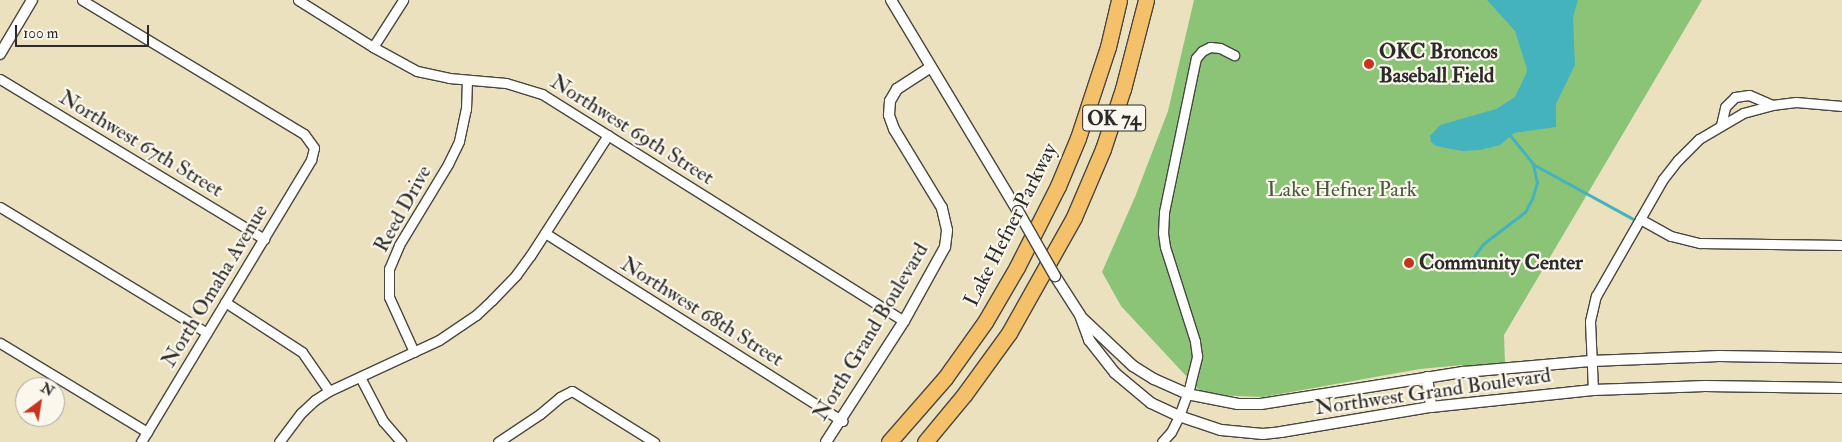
<!DOCTYPE html>
<style>
body{margin:0}
#map{position:relative;width:1842px;height:442px;overflow:hidden;background:#ebe1bf;font-family:"IM FELL Double Pica",serif}
div>[style]{position:absolute}
[style*='--x']{left:calc(var(--x)*1px);top:calc(var(--y)*1px);width:calc(var(--w)*1px);rotate:calc(var(--a)*1deg)}
.green>*{inset:0;background:#8bc477}
.water>*{inset:0;background:#44b3bd}
.stream>*{height:2.5px;margin:-1.25px;padding:0 1.25px;transform-origin:1.25px;border-radius:1.25px;background:#44b3bd}
.roads{filter:drop-shadow(1px 0 #484641) drop-shadow(-1px 0 #484641) drop-shadow(0 1px #484641) drop-shadow(0 -1px #484641)}
.minor>*{height:9px;margin:-4.5px;padding:0 4.5px;transform-origin:4.5px;border-radius:4.5px;background:#fff}
.tertiary>*{height:10px;margin:-5px;padding:0 5px;transform-origin:5px;border-radius:5px;background:#fff}
.motorway>*{height:15px;margin:-7.5px;padding:0 7.5px;transform-origin:7.5px;border-radius:7.5px;background:#f4c16a}
.bridges{filter:drop-shadow(1px 0 #484641) drop-shadow(-1px 0 #484641) drop-shadow(0 1px #484641) drop-shadow(0 -1px #484641)}
.tertiary-bridge>*{height:10px;margin:-5px;padding:0 5px;transform-origin:5px;border-radius:5px;background:#fff}
.dots>*{width:14px;height:14px;translate:-50% -50%;box-sizing:border-box;border:2px solid #fbf7ec;border-radius:50%}
span{translate:-50% -50%;white-space:nowrap;text-align:center;line-height:1.15;-webkit-text-stroke:4.5px #fbf7ec;paint-order:stroke}
.shield-label span{padding:1px 4px;background:#fbf7ec;border:1px solid;border-radius:4px;-webkit-text-stroke-width:0}
.shield-label{font-size:20px;color:#2b2b2b;font-weight:700}
.poi-label{font-size:21px;color:#2b2b2b;font-weight:700}
.left{translate:0 -50%;text-align:left}
.street-label{font-size:21px;color:#2b2b2b}
.park-label{font-size:21px;color:#485942}
.north{position:absolute;left:15px;top:377px;width:50px;height:50px;box-sizing:border-box;background:#fbf7ec;border:1px solid #a8a59f;border-radius:50%;rotate:31deg;font-size:14px;font-weight:700;line-height:20px;text-align:center;color:#2b2b2b}
.north::after{content:'';display:block;margin:auto;width:18px;height:22px;background:#c8321e;clip-path:polygon(50% 0,100% 100%,50% 72%,0 100%)}
.scale{position:absolute;left:15px;top:25px;width:134px;height:22px;box-sizing:border-box;border:2px solid #2b2b2b;border-top:0;padding-left:6px;font-size:15px;line-height:18px;white-space:nowrap;color:#2b2b2b;-webkit-text-stroke:4px #fbf7ec;paint-order:stroke}
</style>
<div id="map">
<div class="green">
<i style="clip-path:polygon(1194px 0,1702px 0,1504px 335px,1505px 364px,1473px 367px,1462px 365px,1420px 369px,1263px 397px,1211px 395px,1201px 392px,1121px 306px,1102px 272px,1135px 197px,1168px 111px)"></i>
</div>
<div class="water">
<i style="clip-path:polygon(1487px 0,1578px 0,1573px 17px,1575px 65px,1556px 104px,1556px 127px,1514px 133px,1500px 145px,1480px 150px,1462px 151px,1436px 146px,1431px 142px,1430px 136px,1440px 125px,1496px 109px,1515px 97px,1526px 74px,1527px 69px,1515px 31px)"></i>
</div>
<div class="stream">
<i style="--x:1533;--y:164;--w:119;--a:28.7"></i>
<i style="--x:1473;--y:271;--w:13;--a:-90"></i>
<i style="--x:1473;--y:258;--w:17;--a:-54"></i>
<i style="--x:1483;--y:244;--w:53;--a:-37.3"></i>
<i style="--x:1525;--y:212;--w:15;--a:-62"></i>
<i style="--x:1532;--y:199;--w:17;--a:-73"></i>
<i style="--x:1537;--y:183;--w:19;--a:-102"></i>
<i style="--x:1533;--y:164;--w:36;--a:-129"></i>
</div>
<div class="roads">
<div class="minor">
<i style="--x:82;--y:0;--w:259;--a:31.1"></i>
<i style="--x:304;--y:134;--w:17;--a:54"></i>
<i style="--x:314;--y:148;--w:12;--a:104"></i>
<i style="--x:311;--y:160;--w:329;--a:121.1"></i>
<i style="--x:298;--y:0;--w:89;--a:32.1"></i>
<i style="--x:373;--y:47;--w:50;--a:28.6"></i>
<i style="--x:417;--y:71;--w:33;--a:12"></i>
<i style="--x:449;--y:78;--w:57;--a:5"></i>
<i style="--x:506;--y:83;--w:38;--a:17"></i>
<i style="--x:542;--y:94;--w:427;--a:32.1"></i>
<i style="--x:373;--y:47;--w:56;--a:-57.4"></i>
<i style="--x:0;--y:79;--w:309;--a:31.2"></i>
<i style="--x:1721;--y:125;--w:18;--a:-77"></i>
<i style="--x:1725;--y:107;--w:14;--a:-45"></i>
<i style="--x:1735;--y:97;--w:14;--a:-8"></i>
<i style="--x:1749;--y:95;--w:25;--a:23"></i>
<i style="--x:0;--y:207;--w:242;--a:31.3"></i>
<i style="--x:1640;--y:219;--w:35;--a:29"></i>
<i style="--x:1671;--y:236;--w:30;--a:14"></i>
<i style="--x:1700;--y:243;--w:142;--a:0.8"></i>
<i style="--x:545;--y:233;--w:352;--a:32.3"></i>
<i style="--x:225;--y:302;--w:92;--a:33"></i>
<i style="--x:302;--y:352;--w:47;--a:55.3"></i>
<i style="--x:0;--y:343;--w:172;--a:31.2"></i>
<i style="--x:414;--y:352;--w:60;--a:-114.4"></i>
<i style="--x:389;--y:297;--w:28;--a:-90"></i>
<i style="--x:389;--y:269;--w:26;--a:-67"></i>
<i style="--x:399;--y:245;--w:95;--a:-58.8"></i>
<i style="--x:448;--y:164;--w:25;--a:-64"></i>
<i style="--x:459;--y:141;--w:33;--a:-78"></i>
<i style="--x:466;--y:109;--w:28;--a:-88"></i>
<i style="--x:360;--y:377;--w:50;--a:62.4"></i>
<i style="--x:383;--y:421;--w:28;--a:49"></i>
<i style="--x:1593;--y:390;--w:69;--a:-92.5"></i>
<i style="--x:1590;--y:321;--w:26;--a:-77"></i>
<i style="--x:1596;--y:296;--w:135;--a:-60.2"></i>
<i style="--x:1663;--y:179;--w:24;--a:-52"></i>
<i style="--x:1678;--y:160;--w:30;--a:-45"></i>
<i style="--x:1699;--y:139;--w:51;--a:-30.6"></i>
<i style="--x:1743;--y:113;--w:30;--a:-15"></i>
<i style="--x:1772;--y:105;--w:24;--a:-7"></i>
<i style="--x:1796;--y:102;--w:46;--a:5"></i>
<i style="--x:279;--y:442;--w:36;--a:-53"></i>
<i style="--x:301;--y:413;--w:19;--a:-43"></i>
<i style="--x:315;--y:400;--w:17;--a:-33"></i>
<i style="--x:329;--y:391;--w:121;--a:-24.9"></i>
<i style="--x:439;--y:340;--w:45;--a:-34"></i>
<i style="--x:476;--y:315;--w:22;--a:-43"></i>
<i style="--x:492;--y:300;--w:35;--a:-46"></i>
<i style="--x:516;--y:275;--w:24;--a:-54"></i>
<i style="--x:530;--y:256;--w:144;--a:-57.2"></i>
<i style="--x:498;--y:442;--w:50;--a:-33.7"></i>
<i style="--x:540;--y:414;--w:26;--a:-40"></i>
<i style="--x:560;--y:397;--w:13;--a:-27"></i>
<i style="--x:572;--y:391;--w:97;--a:31.9"></i>
<i style="--x:1162;--y:442;--w:13;--a:-48"></i>
<i style="--x:1171;--y:432;--w:18;--a:-63"></i>
<i style="--x:1179;--y:416;--w:33;--a:-70"></i>
<i style="--x:1190;--y:385;--w:30;--a:-76"></i>
<i style="--x:1197;--y:356;--w:15;--a:-98"></i>
<i style="--x:1195;--y:341;--w:99;--a:-107.7"></i>
<i style="--x:1165;--y:247;--w:14;--a:-98"></i>
<i style="--x:1163;--y:233;--w:21;--a:-87"></i>
<i style="--x:1164;--y:212;--w:157;--a:-78.3"></i>
<i style="--x:1196;--y:58;--w:9;--a:-49"></i>
<i style="--x:1202;--y:51;--w:9;--a:-27"></i>
<i style="--x:1210;--y:47;--w:10;--a:6"></i>
<i style="--x:1220;--y:48;--w:16;--a:27"></i>
</div>
<div class="tertiary">
<i style="--x:891;--y:0;--w:246;--a:59"></i>
<i style="--x:0;--y:54;--w:63;--a:-59.3"></i>
<i style="--x:1055;--y:276;--w:46;--a:57.3"></i>
<i style="--x:1080;--y:315;--w:27;--a:70"></i>
<i style="--x:1089;--y:340;--w:42;--a:51.8"></i>
<i style="--x:1115;--y:373;--w:47;--a:39.8"></i>
<i style="--x:1151;--y:403;--w:31;--a:25"></i>
<i style="--x:1179;--y:416;--w:44;--a:18.4"></i>
<i style="--x:1221;--y:430;--w:42;--a:5.4"></i>
<i style="--x:1263;--y:434;--w:18;--a:-6"></i>
<i style="--x:1281;--y:432;--w:152;--a:-9.5"></i>
<i style="--x:1431;--y:407;--w:163;--a:-6"></i>
<i style="--x:1593;--y:390;--w:112;--a:-2"></i>
<i style="--x:1705;--y:386;--w:137;--a:0.8"></i>
<i style="--x:1082;--y:318;--w:70;--a:43.3"></i>
<i style="--x:1133;--y:366;--w:25;--a:32"></i>
<i style="--x:1154;--y:379;--w:36;--a:24"></i>
<i style="--x:1187;--y:394;--w:52;--a:11.1"></i>
<i style="--x:1238;--y:404;--w:23;--a:0"></i>
<i style="--x:1261;--y:404;--w:206;--a:-9"></i>
<i style="--x:1464;--y:372;--w:127;--a:-5"></i>
<i style="--x:1591;--y:361;--w:128;--a:-2.2"></i>
<i style="--x:1719;--y:356;--w:123;--a:0.9"></i>
<i style="--x:1427;--y:377;--w:30;--a:82"></i>
<i style="--x:826;--y:442;--w:144;--a:-57.2"></i>
<i style="--x:904;--y:321;--w:85;--a:-61"></i>
<i style="--x:945;--y:247;--w:17;--a:-83"></i>
<i style="--x:947;--y:230;--w:23;--a:-103"></i>
<i style="--x:942;--y:208;--w:92;--a:-121.3"></i>
<i style="--x:894;--y:129;--w:15;--a:-110"></i>
<i style="--x:889;--y:115;--w:14;--a:-86"></i>
<i style="--x:890;--y:101;--w:14;--a:-60"></i>
<i style="--x:897;--y:89;--w:40;--a:-32.9"></i>
</div>
<div class="motorway">
<i style="--x:889;--y:442;--w:85;--a:-48.8"></i>
<i style="--x:945;--y:378;--w:69;--a:-54.5"></i>
<i style="--x:985;--y:322;--w:64;--a:-59.8"></i>
<i style="--x:1017;--y:267;--w:91;--a:-63.2"></i>
<i style="--x:1058;--y:186;--w:52;--a:-67.4"></i>
<i style="--x:1078;--y:138;--w:96;--a:-71.8"></i>
<i style="--x:1108;--y:47;--w:48;--a:-76.8"></i>
<i style="--x:925;--y:442;--w:61;--a:-50.3"></i>
<i style="--x:964;--y:395;--w:77;--a:-54"></i>
<i style="--x:1009;--y:333;--w:133;--a:-60.7"></i>
<i style="--x:1074;--y:217;--w:74;--a:-66.9"></i>
<i style="--x:1103;--y:149;--w:63;--a:-71.6"></i>
<i style="--x:1123;--y:89;--w:92;--a:-75.5"></i>
</div>
</div>
<div class="bridges">
<div class="tertiary-bridge">
<i style="--x:1018;--y:211;--w:75;--a:60.4"></i>
</div>
</div>
<div class="dots">
<i style="left:1369px;top:64px;background:#c8321e"></i>
<i style="left:1409px;top:263px;background:#c8321e"></i>
</div>
<div class="shield-label">
<span style="left:1114px;top:118px">OK 74</span>
</div>
<div class="poi-label">
<span class="left" style="left:1379px;top:64px">OKC Broncos<br>Baseball Field</span>
<span class="left" style="left:1419px;top:263px">Community Center</span>
</div>
<div class="street-label">
<span style="left:632px;top:130px;rotate:32deg">Northwest 69th Street</span>
<span style="left:141px;top:144px;rotate:31deg">Northwest 67th Street</span>
<span style="left:403px;top:209px;rotate:-61deg">Reed Drive</span>
<span style="left:1011px;top:225px;rotate:-63deg">Lake Hefner Parkway</span>
<span style="left:215px;top:286px;rotate:-59deg">North Omaha Avenue</span>
<span style="left:702px;top:312px;rotate:32deg">Northwest 68th Street</span>
<span style="left:871px;top:332px;rotate:-59deg">North Grand Boulevard</span>
<span style="left:1433px;top:392px;rotate:-8deg">Northwest Grand Boulevard</span>
</div>
<div class="park-label">
<span style="left:1342px;top:190px">Lake Hefner Park</span>
</div>
<div class="north">N</div>
<div class="scale">100 m</div>
</div>
